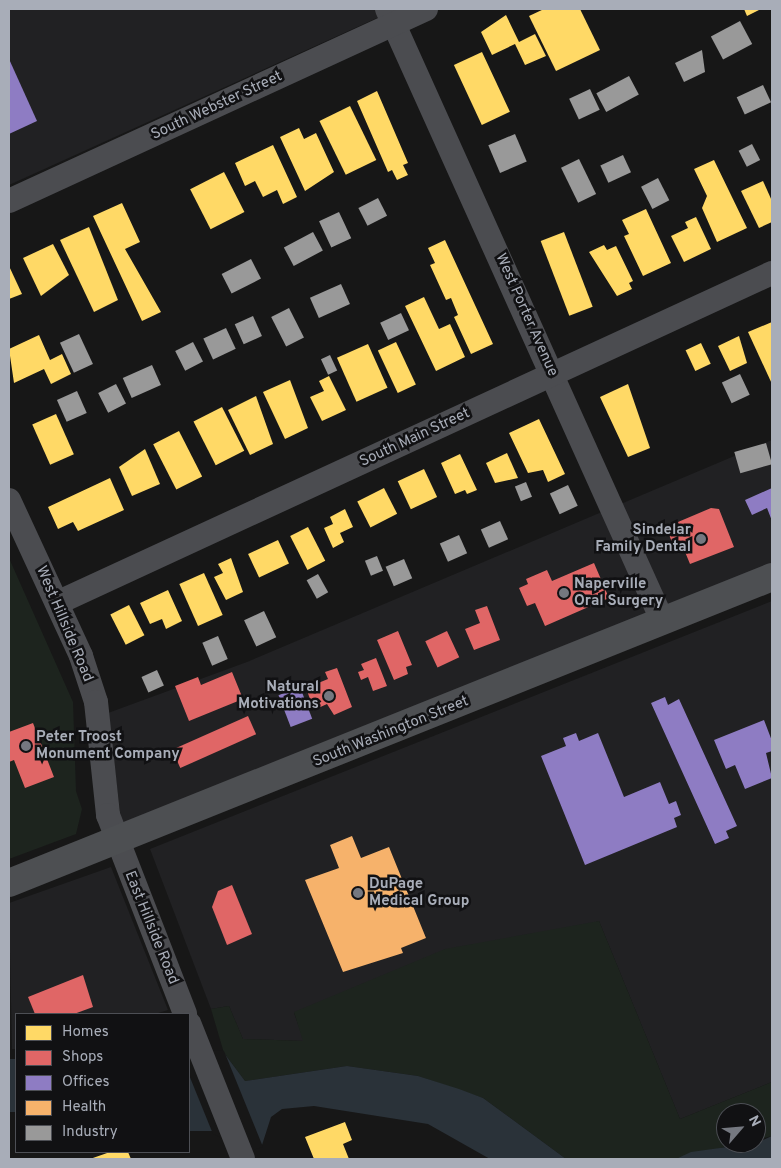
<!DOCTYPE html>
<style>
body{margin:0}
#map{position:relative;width:781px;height:1168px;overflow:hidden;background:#171717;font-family:Overpass,sans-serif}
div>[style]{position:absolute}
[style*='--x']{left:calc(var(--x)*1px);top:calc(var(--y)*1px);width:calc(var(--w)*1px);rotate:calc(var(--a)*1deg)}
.built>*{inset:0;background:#212123}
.green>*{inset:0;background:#1d241e}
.water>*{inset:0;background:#2a3239;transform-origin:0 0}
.pier>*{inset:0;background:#171717}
.homes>*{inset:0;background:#ffd966;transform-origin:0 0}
.shops>*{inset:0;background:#e06666;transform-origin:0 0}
.offices>*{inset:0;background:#8e7cc3;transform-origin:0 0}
.health>*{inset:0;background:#f6b26b}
.industry>*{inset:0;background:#999;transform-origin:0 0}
.minor>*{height:24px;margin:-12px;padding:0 12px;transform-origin:12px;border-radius:12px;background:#4b4c50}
.major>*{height:28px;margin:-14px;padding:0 14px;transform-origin:14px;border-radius:14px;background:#4d4f52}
.dots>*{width:14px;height:14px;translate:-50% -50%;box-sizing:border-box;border:2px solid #111113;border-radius:50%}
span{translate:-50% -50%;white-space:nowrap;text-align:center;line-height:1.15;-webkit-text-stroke:5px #111113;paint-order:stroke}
.street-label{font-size:15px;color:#a8adb8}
.poi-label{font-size:15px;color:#a8adb8;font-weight:700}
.right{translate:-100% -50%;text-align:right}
.left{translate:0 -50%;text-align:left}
.frame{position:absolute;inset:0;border:10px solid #a8adb8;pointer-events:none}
.legend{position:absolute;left:15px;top:1013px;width:175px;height:140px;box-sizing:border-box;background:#111113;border:1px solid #4d4f55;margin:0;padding:6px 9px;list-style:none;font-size:15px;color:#a8adb8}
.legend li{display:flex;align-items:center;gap:10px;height:25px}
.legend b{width:25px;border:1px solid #4d4f55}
.north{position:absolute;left:716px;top:1103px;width:50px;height:50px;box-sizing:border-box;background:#111113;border:1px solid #4d4f55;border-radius:50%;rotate:63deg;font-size:14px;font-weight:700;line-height:20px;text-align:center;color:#a8adb8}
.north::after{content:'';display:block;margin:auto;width:18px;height:22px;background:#757880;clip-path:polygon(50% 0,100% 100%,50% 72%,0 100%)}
</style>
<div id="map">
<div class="built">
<i style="clip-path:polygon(9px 9px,386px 9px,388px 13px,9px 185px)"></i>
<i style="clip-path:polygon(772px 440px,772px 564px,122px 828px,108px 713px,247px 662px)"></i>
<i style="clip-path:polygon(772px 601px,772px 1082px,680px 1119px,599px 921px,294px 1013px,304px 1041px,243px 1039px,229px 1006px,211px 1009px,150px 849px)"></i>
<i style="clip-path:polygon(111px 867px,168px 1010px,155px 1014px,16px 1014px,16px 1049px,12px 1049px,9px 903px)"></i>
</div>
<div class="green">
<i style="clip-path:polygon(9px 558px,73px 702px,76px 791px,82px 809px,76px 834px,9px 859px)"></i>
<i style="clip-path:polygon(599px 921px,680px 1119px,772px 1082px,772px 1136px,756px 1140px,756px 1113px,726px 1113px,726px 1143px,741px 1143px,676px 1159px,566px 1159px,483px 1098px,418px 1076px,347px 1066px,245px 1081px,224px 1053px,211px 1009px,229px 1006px,243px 1039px,303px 1041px,294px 1012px,445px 949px)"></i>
</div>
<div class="water">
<i style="clip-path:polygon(224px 1053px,245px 1081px,347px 1066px,418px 1076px,459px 1089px,483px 1098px,566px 1159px,490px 1159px,428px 1124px,314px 1106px,282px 1109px,271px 1117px,262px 1145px,212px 1131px,189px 1131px,189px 1059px)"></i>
<i style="left:9px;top:1059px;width:7px;height:53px"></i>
<i style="clip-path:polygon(772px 1136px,772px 1159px,676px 1159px,691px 1152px,756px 1143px)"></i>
</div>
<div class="pier">
<i style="clip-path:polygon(212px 1050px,224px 1051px,263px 1147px,250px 1151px,213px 1134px,189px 1075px,189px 1057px)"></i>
</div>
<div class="homes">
<i style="clip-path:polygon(544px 9px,580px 9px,600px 50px,556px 71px,529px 16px)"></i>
<i style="clip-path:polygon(744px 9px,759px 9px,759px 10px,747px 16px)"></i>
<i style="clip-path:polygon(506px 15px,519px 42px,535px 34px,546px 56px,525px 65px,515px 44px,492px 55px,481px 32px)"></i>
<i style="left:482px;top:52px;width:66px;height:31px;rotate:65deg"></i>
<i style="clip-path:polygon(377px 91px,408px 163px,403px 165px,408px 175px,397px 180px,392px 170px,388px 172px,357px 101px)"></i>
<i style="left:350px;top:106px;width:60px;height:34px;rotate:64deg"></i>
<i style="clip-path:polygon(299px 128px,304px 139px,316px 133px,334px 172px,305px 191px,280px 137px)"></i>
<i style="clip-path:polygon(273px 145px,297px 197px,283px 204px,277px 190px,263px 197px,255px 181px,245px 186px,235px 163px)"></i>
<i style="clip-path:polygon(714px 160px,747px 228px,717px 242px,702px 208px,707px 196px,694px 169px)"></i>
<i style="left:224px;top:172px;width:45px;height:38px;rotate:63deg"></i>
<i style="clip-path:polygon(763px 181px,772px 201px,772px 222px,759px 228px,741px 191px)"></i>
<i style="clip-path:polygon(122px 203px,140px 242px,125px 249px,161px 312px,142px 321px,93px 216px)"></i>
<i style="clip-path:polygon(646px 209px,671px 263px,643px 276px,624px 236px,629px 234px,622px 220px)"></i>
<i style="clip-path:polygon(696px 217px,711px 249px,684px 262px,671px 236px,688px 228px,685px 222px)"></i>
<i style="clip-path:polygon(89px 227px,118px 300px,94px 312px,60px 240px)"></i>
<i style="left:564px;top:232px;width:80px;height:25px;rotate:69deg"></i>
<i style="clip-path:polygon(445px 240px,493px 344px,471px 354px,454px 317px,458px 315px,451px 298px,446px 300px,430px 265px,435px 263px,428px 248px)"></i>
<i style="clip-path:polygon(53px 244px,69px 275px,41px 296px,23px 258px)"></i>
<i style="clip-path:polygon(604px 245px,607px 250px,616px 246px,633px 281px,629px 283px,632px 289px,617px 296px,589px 252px)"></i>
<i style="clip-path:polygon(9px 266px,22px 294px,9px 299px)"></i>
<i style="clip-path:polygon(424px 297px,439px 329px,450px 324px,465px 357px,436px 371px,405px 306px)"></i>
<i style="clip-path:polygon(772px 322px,772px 384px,748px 332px)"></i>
<i style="clip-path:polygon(39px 335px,50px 360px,62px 354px,71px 374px,51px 384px,44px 369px,14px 383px,9px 349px)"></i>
<i style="clip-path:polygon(739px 336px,747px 363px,730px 371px,718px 346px)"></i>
<i style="left:396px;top:342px;width:47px;height:20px;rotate:65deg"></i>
<i style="left:701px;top:343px;width:23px;height:17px;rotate:65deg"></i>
<i style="left:368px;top:344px;width:48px;height:34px;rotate:66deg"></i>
<i style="clip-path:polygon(329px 376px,346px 410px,322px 421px,310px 397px,324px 391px,319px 381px)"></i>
<i style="clip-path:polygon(290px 380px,308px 428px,285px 439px,263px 392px)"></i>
<i style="clip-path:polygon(628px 384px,650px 448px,628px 457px,600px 397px)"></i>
<i style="clip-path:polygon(256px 396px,273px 444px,250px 455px,228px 410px)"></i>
<i style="left:222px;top:407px;width:49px;height:32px;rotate:63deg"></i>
<i style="left:56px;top:414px;width:44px;height:26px;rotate:66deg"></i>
<i style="clip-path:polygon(539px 419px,565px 474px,548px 482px,543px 470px,528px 473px,509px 433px)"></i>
<i style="left:179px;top:431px;width:51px;height:29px;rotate:63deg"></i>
<i style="clip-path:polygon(145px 449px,160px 484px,132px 496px,119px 467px)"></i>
<i style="clip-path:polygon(507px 453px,518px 478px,495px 483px,486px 463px)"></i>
<i style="clip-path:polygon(460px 454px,477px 490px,467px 494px,465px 490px,455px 494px,441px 463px)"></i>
<i style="left:424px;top:469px;width:31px;height:29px;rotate:65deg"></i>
<i style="clip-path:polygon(110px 478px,124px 510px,78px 531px,73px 522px,58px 529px,48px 507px)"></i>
<i style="left:384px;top:488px;width:29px;height:30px;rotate:63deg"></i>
<i style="clip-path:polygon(345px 509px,353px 527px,340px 533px,344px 542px,333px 548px,324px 528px,333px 524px,330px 517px)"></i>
<i style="left:308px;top:527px;width:38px;height:20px;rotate:63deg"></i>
<i style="left:278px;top:540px;width:26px;height:33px;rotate:65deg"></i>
<i style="clip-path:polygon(231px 558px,243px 592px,226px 600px,214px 577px,223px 573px,218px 564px)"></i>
<i style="left:204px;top:573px;width:46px;height:27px;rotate:66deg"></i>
<i style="clip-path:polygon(168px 590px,182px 621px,166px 629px,162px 619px,150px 624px,140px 603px)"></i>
<i style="left:129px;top:605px;width:34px;height:21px;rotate:63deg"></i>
<i style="clip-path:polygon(345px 1122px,352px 1140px,343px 1144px,349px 1159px,314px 1159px,305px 1137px)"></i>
<i style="clip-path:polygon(110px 1152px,128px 1152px,131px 1159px,90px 1159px)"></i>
</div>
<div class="shops">
<i style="clip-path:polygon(711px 508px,719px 509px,734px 547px,690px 564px,683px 547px,675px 550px,668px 532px,680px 527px,678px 522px)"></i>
<i style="clip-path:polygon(594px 563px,609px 598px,545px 626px,535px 603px,527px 606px,519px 588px,528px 584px,526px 579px,547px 570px,552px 581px)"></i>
<i style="clip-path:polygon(487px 606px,500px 640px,474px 650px,465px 629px,480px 623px,475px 610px)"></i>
<i style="clip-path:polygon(398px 631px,412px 665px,406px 667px,408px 674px,394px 680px,377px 640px)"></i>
<i style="left:447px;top:631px;width:29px;height:24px;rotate:65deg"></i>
<i style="clip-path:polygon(376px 658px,387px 686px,373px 691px,368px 677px,361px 680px,358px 672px,364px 670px,361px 664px)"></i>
<i style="clip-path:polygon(337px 668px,352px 707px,334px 715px,327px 704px,314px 710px,306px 688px,328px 679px,325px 672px)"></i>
<i style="clip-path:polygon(232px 672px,243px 699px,189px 721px,175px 686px,198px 677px,201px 685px)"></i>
<i style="left:248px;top:716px;width:20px;height:83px;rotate:66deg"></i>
<i style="clip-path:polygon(33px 723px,54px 777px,25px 788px,14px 760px,9px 762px,9px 732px)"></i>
<i style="clip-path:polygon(232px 885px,252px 934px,227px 945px,212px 907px,218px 891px)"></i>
<i style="clip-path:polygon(83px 975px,93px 1007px,74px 1014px,35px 1014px,28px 997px)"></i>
</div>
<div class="offices">
<i style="clip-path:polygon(9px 59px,37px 121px,9px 134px)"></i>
<i style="clip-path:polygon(772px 488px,772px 521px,767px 508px,752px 515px,745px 500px)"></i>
<i style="left:300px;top:687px;width:34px;height:23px;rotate:69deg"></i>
<i style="clip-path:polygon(665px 697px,668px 705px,679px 699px,737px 826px,726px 831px,729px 838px,715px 844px,651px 703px)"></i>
<i style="clip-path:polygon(764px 720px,772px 741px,772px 751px,766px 753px,772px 778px,745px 789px,735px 765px,726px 769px,714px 740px)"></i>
<i style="clip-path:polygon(576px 733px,579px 741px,598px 733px,624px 797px,660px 782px,669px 804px,676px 801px,681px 815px,674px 818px,677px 827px,585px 865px,541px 756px,566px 746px,563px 738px)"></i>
</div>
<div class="health">
<i style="clip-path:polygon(352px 836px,361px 858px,389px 847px,426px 938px,401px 948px,403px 953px,343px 972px,305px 880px,339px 868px,330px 845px)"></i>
</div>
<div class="industry">
<i style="left:740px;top:21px;width:26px;height:33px;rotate:62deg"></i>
<i style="clip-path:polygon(702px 50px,705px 72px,684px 82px,675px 63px)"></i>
<i style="left:629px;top:76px;width:21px;height:37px;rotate:62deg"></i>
<i style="left:763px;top:85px;width:19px;height:29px;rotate:65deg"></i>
<i style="left:590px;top:89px;width:23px;height:23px;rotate:65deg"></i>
<i style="left:515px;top:134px;width:30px;height:29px;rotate:67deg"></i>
<i style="left:752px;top:144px;width:18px;height:15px;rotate:63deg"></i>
<i style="left:623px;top:155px;width:19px;height:25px;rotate:65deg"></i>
<i style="left:579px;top:159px;width:39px;height:20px;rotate:64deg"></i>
<i style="left:658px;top:178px;width:25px;height:19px;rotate:63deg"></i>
<i style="left:378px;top:198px;width:20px;height:22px;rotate:63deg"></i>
<i style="left:339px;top:212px;width:29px;height:22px;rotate:65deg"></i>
<i style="left:313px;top:232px;width:21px;height:33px;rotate:62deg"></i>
<i style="left:251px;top:259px;width:22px;height:33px;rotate:63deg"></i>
<i style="left:341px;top:284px;width:22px;height:34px;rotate:66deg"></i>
<i style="left:289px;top:308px;width:33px;height:20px;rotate:63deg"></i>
<i style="left:401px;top:313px;width:19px;height:23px;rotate:65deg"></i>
<i style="left:253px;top:316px;width:22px;height:20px;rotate:66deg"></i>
<i style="left:226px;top:328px;width:23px;height:25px;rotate:65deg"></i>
<i style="left:79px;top:334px;width:33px;height:21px;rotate:65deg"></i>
<i style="left:193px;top:342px;width:22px;height:20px;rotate:63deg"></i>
<i style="left:330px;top:355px;width:17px;height:10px;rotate:65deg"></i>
<i style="left:152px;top:365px;width:22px;height:32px;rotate:66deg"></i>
<i style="left:740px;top:374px;width:23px;height:20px;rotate:65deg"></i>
<i style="left:116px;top:384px;width:22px;height:20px;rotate:63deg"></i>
<i style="left:77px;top:391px;width:24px;height:22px;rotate:66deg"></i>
<i style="left:766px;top:443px;width:22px;height:33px;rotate:74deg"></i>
<i style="left:526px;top:482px;width:16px;height:12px;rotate:68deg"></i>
<i style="left:568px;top:485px;width:23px;height:20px;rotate:65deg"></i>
<i style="left:500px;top:521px;width:20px;height:21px;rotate:66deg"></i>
<i style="left:459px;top:535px;width:20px;height:21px;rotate:66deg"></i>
<i style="left:377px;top:556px;width:16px;height:13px;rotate:68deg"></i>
<i style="left:404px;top:559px;width:21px;height:20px;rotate:67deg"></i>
<i style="left:318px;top:574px;width:21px;height:13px;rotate:61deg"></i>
<i style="left:264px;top:611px;width:29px;height:22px;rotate:65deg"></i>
<i style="left:218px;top:636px;width:25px;height:17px;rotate:67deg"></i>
<i style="left:157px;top:670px;width:17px;height:17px;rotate:66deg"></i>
</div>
<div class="minor">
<i style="--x:387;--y:9;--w:672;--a:65.76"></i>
<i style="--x:9;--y:201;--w:459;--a:-24.7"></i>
<i style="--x:9;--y:500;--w:172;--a:65.2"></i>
<i style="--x:81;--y:656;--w:48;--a:71.9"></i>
<i style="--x:96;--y:702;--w:114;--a:83.9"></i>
<i style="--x:108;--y:815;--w:213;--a:68.8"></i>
<i style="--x:57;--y:603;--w:787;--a:-24.78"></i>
<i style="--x:189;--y:1023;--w:146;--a:68.3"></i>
</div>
<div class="major">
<i style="--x:9;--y:883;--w:822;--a:-21.85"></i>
</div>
<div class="dots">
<i style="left:701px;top:539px;background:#757880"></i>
<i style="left:564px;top:593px;background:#757880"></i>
<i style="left:329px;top:696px;background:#757880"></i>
<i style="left:26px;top:746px;background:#757880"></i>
<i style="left:358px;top:893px;background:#757880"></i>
</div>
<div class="street-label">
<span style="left:217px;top:106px;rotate:-25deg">South Webster Street</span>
<span style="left:526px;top:315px;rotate:66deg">West Porter Avenue</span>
<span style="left:415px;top:438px;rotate:-25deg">South Main Street</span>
<span style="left:64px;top:624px;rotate:67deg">West Hillside Road</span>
<span style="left:391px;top:732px;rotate:-22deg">South Washington Street</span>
<span style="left:151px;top:928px;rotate:68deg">East Hillside Road</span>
</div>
<div class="poi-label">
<span class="right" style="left:691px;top:539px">Sindelar<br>Family Dental</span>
<span class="left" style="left:574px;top:593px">Naperville<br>Oral Surgery</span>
<span class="right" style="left:319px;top:696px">Natural<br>Motivations</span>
<span class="left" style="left:36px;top:746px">Peter Troost<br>Monument Company</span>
<span class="left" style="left:369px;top:893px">DuPage<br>Medical Group</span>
</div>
<div class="frame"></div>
<ul class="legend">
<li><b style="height:14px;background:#ffd966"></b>Homes</li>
<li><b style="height:14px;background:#e06666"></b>Shops</li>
<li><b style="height:14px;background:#8e7cc3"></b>Offices</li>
<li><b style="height:14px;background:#f6b26b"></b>Health</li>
<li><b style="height:14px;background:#999"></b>Industry</li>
</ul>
<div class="north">N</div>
</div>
